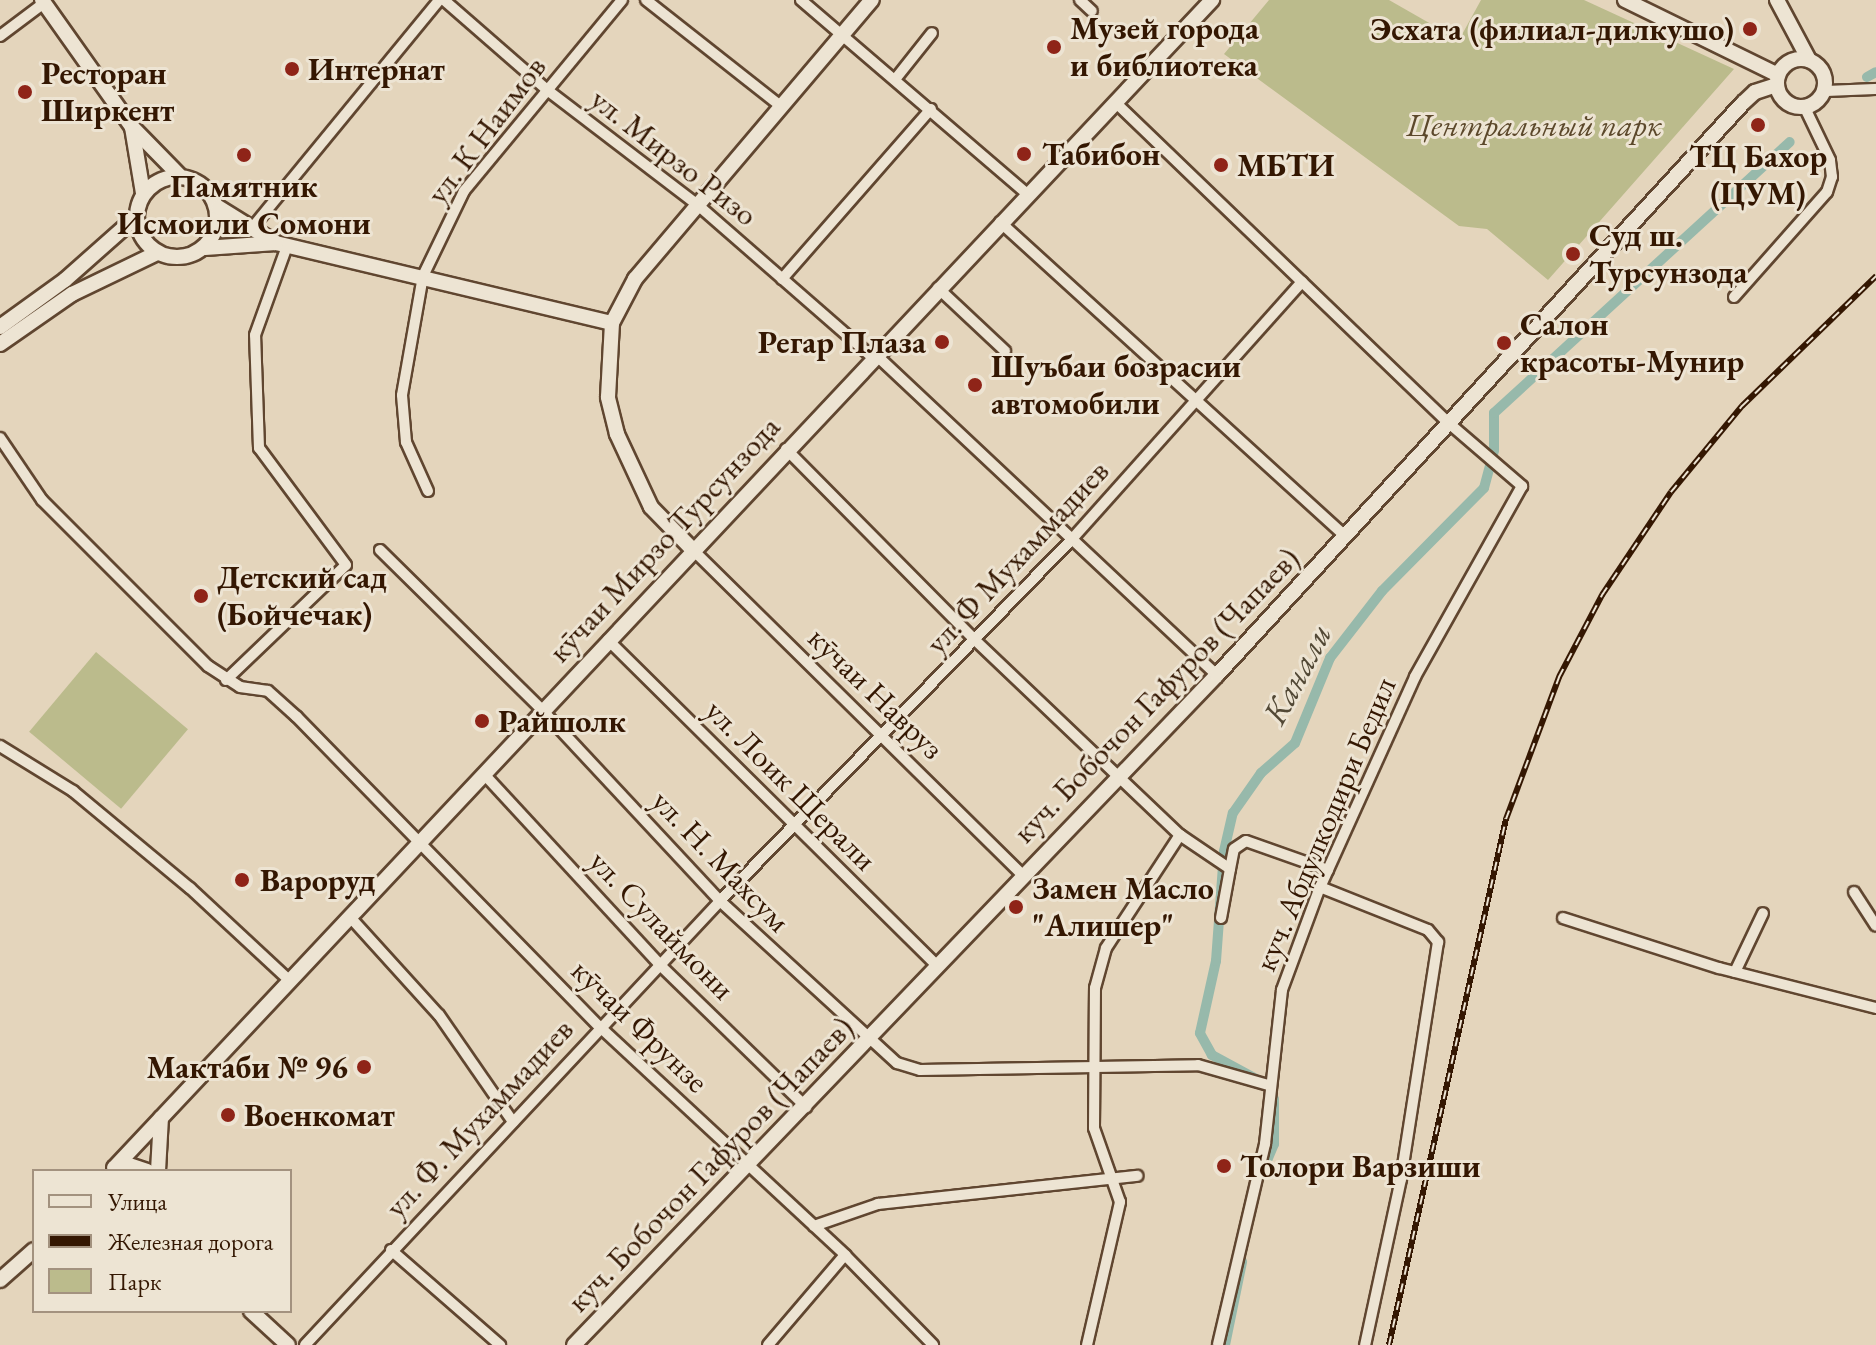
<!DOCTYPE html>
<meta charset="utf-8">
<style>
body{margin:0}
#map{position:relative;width:1876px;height:1345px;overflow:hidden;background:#e4d5bc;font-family:"EB Garamond",serif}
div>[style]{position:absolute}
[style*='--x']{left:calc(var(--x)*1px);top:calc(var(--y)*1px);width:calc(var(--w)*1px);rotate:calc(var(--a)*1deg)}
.green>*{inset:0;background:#bbbb8c;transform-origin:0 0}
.canal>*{height:10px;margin:-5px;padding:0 5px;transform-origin:5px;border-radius:5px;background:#97b9ab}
.roads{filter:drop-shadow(2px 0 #604630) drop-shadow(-2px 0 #604630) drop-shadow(0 2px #604630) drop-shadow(0 -2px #604630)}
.street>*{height:10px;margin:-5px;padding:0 5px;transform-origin:5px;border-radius:5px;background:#ede4d3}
.secondary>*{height:14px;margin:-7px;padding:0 7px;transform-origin:7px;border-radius:7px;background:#ede4d3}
.secondary>.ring{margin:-7px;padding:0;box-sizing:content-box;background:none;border:14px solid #ede4d3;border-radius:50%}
.rail>*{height:6px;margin-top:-3px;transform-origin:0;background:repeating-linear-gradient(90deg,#ede4d3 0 9px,#341702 0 18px);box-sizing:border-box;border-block:2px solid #341702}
.dots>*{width:22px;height:22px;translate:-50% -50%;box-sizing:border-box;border:4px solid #ede4d3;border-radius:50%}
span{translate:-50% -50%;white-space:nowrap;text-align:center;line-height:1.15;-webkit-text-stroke:6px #ede4d3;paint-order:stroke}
.poi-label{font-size:32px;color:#341702;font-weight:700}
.left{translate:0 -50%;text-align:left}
.right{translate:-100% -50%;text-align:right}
.park-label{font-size:32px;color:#5c482b;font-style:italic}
.street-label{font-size:32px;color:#341702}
.water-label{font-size:34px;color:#524835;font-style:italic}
.legend{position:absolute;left:32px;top:1169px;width:260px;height:144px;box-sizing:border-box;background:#ede4d3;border:2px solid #a3927f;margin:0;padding:10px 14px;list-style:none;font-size:24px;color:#341702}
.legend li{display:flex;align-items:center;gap:16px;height:40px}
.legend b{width:40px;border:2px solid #a3927f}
</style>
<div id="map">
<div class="green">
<i style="clip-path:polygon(1269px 0,1389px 0,1459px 40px,1481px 0,1584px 0,1734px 69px,1548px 280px,1487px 229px,1459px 226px,1224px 54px)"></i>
<i style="left:96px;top:652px;width:120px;height:104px;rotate:40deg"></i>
</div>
<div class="canal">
<i style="--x:1867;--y:77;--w:10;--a:-29"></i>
<i style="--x:1267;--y:1085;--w:63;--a:-151.4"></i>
<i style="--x:1212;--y:1055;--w:25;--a:-119"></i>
<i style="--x:1200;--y:1033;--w:74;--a:-77.5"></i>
<i style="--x:1216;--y:961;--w:110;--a:-85.8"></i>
<i style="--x:1224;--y:851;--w:39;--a:-77"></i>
<i style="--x:1233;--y:813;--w:49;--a:-55"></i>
<i style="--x:1261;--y:773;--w:45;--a:-41.4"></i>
<i style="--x:1295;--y:743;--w:92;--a:-67.6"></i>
<i style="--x:1330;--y:658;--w:85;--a:-52.2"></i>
<i style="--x:1382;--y:591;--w:145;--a:-45.3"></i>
<i style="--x:1484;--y:488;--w:39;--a:-75"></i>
<i style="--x:1494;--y:450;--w:37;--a:-90"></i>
<i style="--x:1494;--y:413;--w:401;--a:-42.5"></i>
<i style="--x:1260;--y:1177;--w:36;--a:-67"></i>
<i style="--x:1274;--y:1144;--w:45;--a:-90"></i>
<i style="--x:1225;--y:1345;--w:85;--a:-78.4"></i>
</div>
<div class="roads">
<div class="street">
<i style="--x:444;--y:0;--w:135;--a:41.1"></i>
<i style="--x:546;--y:89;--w:193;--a:37.4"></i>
<i style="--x:699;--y:206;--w:230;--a:41.1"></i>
<i style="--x:646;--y:0;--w:173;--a:38.2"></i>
<i style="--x:801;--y:0;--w:298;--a:40.6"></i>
<i style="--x:1080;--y:0;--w:16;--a:43"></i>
<i style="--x:0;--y:36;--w:55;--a:-36.9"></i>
<i style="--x:897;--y:77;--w:56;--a:-51.5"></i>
<i style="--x:1825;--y:91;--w:51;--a:-2.2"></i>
<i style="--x:1115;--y:102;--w:466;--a:43.9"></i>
<i style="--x:1451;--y:425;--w:94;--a:40.7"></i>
<i style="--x:1522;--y:486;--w:219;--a:119.3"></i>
<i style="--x:1415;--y:677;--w:230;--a:114.3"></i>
<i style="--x:1320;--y:887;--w:110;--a:110.3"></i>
<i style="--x:1282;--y:990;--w:155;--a:96.3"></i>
<i style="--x:1265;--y:1144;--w:206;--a:103.2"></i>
<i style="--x:1000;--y:222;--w:468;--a:42.3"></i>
<i style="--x:252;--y:228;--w:295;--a:-50.6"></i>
<i style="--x:782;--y:279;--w:226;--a:-48.8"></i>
<i style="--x:938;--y:288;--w:92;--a:43.2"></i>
<i style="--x:1734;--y:297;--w:140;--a:-48.5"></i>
<i style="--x:1827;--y:192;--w:16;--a:-72"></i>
<i style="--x:1832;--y:177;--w:17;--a:-97"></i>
<i style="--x:1830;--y:160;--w:58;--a:-115.7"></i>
<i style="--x:875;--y:354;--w:469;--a:43.2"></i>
<i style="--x:0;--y:438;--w:75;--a:55.9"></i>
<i style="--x:42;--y:500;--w:235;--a:45"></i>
<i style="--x:208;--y:666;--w:38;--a:33"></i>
<i style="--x:240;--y:687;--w:28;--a:8"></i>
<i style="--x:268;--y:691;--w:38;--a:42"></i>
<i style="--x:296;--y:716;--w:435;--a:45.7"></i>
<i style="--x:600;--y:1027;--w:335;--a:42.9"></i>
<i style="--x:845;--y:1255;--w:126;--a:45.6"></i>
<i style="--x:786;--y:449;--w:270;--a:45.3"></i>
<i style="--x:976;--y:641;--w:282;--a:43.6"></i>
<i style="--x:1180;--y:835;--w:60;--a:34.2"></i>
<i style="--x:1230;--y:869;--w:20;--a:-79"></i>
<i style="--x:1234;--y:849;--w:14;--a:-34"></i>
<i style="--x:1246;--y:841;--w:87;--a:19.5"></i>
<i style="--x:428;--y:491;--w:54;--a:-114.2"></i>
<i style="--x:406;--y:442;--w:47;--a:-94.9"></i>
<i style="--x:402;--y:395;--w:121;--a:-80"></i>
<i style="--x:423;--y:276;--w:94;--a:-64.2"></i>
<i style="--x:464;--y:191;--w:248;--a:-50.4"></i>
<i style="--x:692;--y:549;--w:463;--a:44.6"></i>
<i style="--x:380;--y:550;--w:229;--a:44.6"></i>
<i style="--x:543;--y:711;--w:260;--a:47"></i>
<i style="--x:720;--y:901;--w:240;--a:42.5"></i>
<i style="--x:897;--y:1063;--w:24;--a:17"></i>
<i style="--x:920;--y:1070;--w:278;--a:-1"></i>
<i style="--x:1198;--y:1065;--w:73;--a:15.9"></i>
<i style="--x:608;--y:640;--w:464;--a:44.7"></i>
<i style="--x:226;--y:680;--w:166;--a:-43.8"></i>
<i style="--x:346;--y:565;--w:146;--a:-126.6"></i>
<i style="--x:259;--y:448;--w:113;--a:-92"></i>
<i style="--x:255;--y:335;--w:95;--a:-70.2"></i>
<i style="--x:0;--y:746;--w:86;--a:31.7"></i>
<i style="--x:73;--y:791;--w:152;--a:39.7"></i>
<i style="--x:190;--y:888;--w:135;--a:42.9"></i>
<i style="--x:484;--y:774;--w:260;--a:47.3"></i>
<i style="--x:660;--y:965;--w:204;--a:44.2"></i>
<i style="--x:1320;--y:887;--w:116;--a:21.7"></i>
<i style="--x:1428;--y:930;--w:16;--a:50"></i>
<i style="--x:1438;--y:942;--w:240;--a:98.9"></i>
<i style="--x:1401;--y:1179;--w:170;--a:102.2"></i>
<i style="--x:1854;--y:892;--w:40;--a:57.1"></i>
<i style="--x:350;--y:917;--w:132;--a:47.8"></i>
<i style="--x:439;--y:1015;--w:130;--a:55.3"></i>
<i style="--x:1221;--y:918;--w:50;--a:-79.6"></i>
<i style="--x:1563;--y:918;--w:164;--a:17.8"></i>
<i style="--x:1719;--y:968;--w:162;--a:14.3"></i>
<i style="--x:1735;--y:972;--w:65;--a:-64.6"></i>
<i style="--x:814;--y:1226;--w:68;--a:-19"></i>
<i style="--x:878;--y:1204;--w:261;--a:-6.2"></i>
<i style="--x:391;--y:1250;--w:145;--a:41.1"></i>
<i style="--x:305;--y:1345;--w:608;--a:-46.93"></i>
<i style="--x:720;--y:901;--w:505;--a:-45.8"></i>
<i style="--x:1072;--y:539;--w:345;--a:-48.2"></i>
<i style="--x:768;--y:1345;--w:118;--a:-49.5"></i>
<i style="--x:1087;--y:1345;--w:147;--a:-77"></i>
<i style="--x:1120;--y:1202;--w:78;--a:-109.4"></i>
<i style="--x:1094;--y:1128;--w:140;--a:-89.6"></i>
<i style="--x:1095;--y:988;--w:41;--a:-74.6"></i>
<i style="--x:1106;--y:948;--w:135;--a:-56.8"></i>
</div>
<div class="secondary">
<i style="--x:42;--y:0;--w:156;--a:54.7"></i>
<i style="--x:1625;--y:0;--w:170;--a:26.1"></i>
<i style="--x:1777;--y:0;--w:68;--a:61.9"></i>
<i class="ring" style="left:1777px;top:59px;width:34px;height:34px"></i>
<i class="ring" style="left:137px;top:177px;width:66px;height:66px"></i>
<i style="--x:143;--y:193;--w:67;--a:-99.5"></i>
<i style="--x:132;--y:127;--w:67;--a:45.6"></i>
<i style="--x:276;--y:243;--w:345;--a:13.4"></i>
<i style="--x:205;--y:248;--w:71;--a:-4"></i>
<i style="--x:276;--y:243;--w:68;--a:-148.2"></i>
<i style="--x:0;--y:327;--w:80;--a:-35.9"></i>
<i style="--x:65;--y:280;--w:95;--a:-41.6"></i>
<i style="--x:0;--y:344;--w:88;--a:-34.8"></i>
<i style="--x:72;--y:294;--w:94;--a:-25.8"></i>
<i style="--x:692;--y:549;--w:59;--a:-134.3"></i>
<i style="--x:651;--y:507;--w:81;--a:-115"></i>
<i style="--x:617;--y:434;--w:38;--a:-104"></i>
<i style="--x:608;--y:397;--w:74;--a:-86.9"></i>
<i style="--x:612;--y:323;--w:50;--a:-62.4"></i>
<i style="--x:635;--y:279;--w:366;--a:-49.7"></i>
<i style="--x:115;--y:1167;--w:1602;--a:-46.77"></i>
<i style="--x:114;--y:1168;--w:13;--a:-18"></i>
<i style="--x:126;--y:1164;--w:22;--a:18"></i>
<i style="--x:158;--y:1171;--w:53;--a:-86.8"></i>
<i style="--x:0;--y:1280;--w:45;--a:-41.4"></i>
<i style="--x:251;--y:1311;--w:50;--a:42.6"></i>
<i style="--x:574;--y:1345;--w:929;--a:-46.18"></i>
<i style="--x:1217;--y:675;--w:777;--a:-47.4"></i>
<i style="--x:1743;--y:103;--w:16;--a:-43"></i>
<i style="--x:1755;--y:92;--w:23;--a:-18"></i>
</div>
</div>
<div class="rail">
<i style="--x:1389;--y:1345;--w:539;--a:-77.46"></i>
<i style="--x:1506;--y:819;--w:152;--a:-69.5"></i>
<i style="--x:1559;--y:677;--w:93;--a:-62.3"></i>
<i style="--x:1602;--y:595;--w:124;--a:-56.2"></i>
<i style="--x:1671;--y:492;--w:112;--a:-50.5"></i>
<i style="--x:1742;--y:406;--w:187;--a:-44.1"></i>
</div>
<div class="dots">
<i style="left:1750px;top:29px;background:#8f2418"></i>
<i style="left:1054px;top:47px;background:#8f2418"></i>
<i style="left:292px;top:69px;background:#8f2418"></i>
<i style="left:25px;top:92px;background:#8f2418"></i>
<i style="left:1758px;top:125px;background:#8f2418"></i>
<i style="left:1024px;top:154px;background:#8f2418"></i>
<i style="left:244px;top:155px;background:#8f2418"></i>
<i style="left:1221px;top:165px;background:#8f2418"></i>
<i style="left:1573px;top:254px;background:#8f2418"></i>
<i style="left:942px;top:342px;background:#8f2418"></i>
<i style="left:1504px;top:343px;background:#8f2418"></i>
<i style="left:975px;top:385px;background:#8f2418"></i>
<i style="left:201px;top:596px;background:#8f2418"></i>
<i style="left:482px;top:721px;background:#8f2418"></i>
<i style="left:242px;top:880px;background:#8f2418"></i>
<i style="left:1016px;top:907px;background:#8f2418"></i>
<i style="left:364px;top:1067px;background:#8f2418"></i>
<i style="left:228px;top:1115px;background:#8f2418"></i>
<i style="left:1224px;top:1166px;background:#8f2418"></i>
</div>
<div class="poi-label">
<span class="left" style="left:1070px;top:47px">Музей города<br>и библиотека</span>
<span class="right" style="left:1734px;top:29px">Эсхата (филиал-дилкушо)</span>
<span class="left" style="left:308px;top:69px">Интернат</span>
<span class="left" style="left:41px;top:92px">Ресторан<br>Ширкент</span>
<span class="left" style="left:1042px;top:154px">Табибон</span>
<span style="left:1758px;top:175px">ТЦ Бахор<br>(ЦУМ)</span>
<span class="left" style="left:1237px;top:165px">МБТИ</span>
<span style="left:244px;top:205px">Памятник<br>Исмоили Сомони</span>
<span class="left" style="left:1589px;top:254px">Суд ш.<br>Турсунзода</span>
<span class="left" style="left:1520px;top:343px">Салон<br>красоты-Мунир</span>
<span class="right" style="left:926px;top:342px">Регар Плаза</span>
<span class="left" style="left:991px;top:385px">Шуъбаи бозрасии<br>автомобили</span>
<span class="left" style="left:217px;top:596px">Детский сад<br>(Бойчечак)</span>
<span class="left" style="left:498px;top:721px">Райшолк</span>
<span class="left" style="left:260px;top:880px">Вароруд</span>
<span class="left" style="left:1032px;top:907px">Замен Масло<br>"Алишер"</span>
<span class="right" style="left:348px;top:1067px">Мактаби № 96</span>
<span class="left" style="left:244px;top:1115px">Военкомат</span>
<span class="left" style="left:1240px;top:1166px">Толори Варзиши</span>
</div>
<div class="park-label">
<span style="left:1534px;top:125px">Центральный парк</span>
</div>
<div class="street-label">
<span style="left:486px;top:130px;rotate:-53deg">ул. К Наимов</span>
<span style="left:674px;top:157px;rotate:38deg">ул. Мирзо Ризо</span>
<span style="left:664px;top:539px;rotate:-47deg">кӯчаи Мирзо Турсунзода</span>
<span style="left:1017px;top:557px;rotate:-47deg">ул. Ф Мухаммадиев</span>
<span style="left:876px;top:693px;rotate:44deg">кӯчаи Навруз</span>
<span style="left:1156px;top:695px;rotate:-46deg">куч. Бобочон Гафуров (Чапаев)</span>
<span style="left:791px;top:785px;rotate:45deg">ул. Лоик Шерали</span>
<span style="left:1325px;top:824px;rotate:-67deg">куч. Абдулкодири Бедил</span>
<span style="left:721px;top:861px;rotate:46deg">ул. Н. Махсум</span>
<span style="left:662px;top:925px;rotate:46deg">ул. Сулаймони</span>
<span style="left:640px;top:1026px;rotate:44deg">кӯчаи Фрунзе</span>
<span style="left:479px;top:1118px;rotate:-47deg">ул. Ф. Мухаммадиев</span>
<span style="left:710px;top:1164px;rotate:-46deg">куч. Бобочон Гафуров (Чапаев)</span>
</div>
<div class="water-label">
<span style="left:1297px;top:674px;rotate:-62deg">Канали</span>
</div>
<ul class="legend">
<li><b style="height:10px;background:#ede4d3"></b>Улица</li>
<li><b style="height:10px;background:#341702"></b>Железная дорога</li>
<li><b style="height:22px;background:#bbbb8c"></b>Парк</li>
</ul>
</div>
